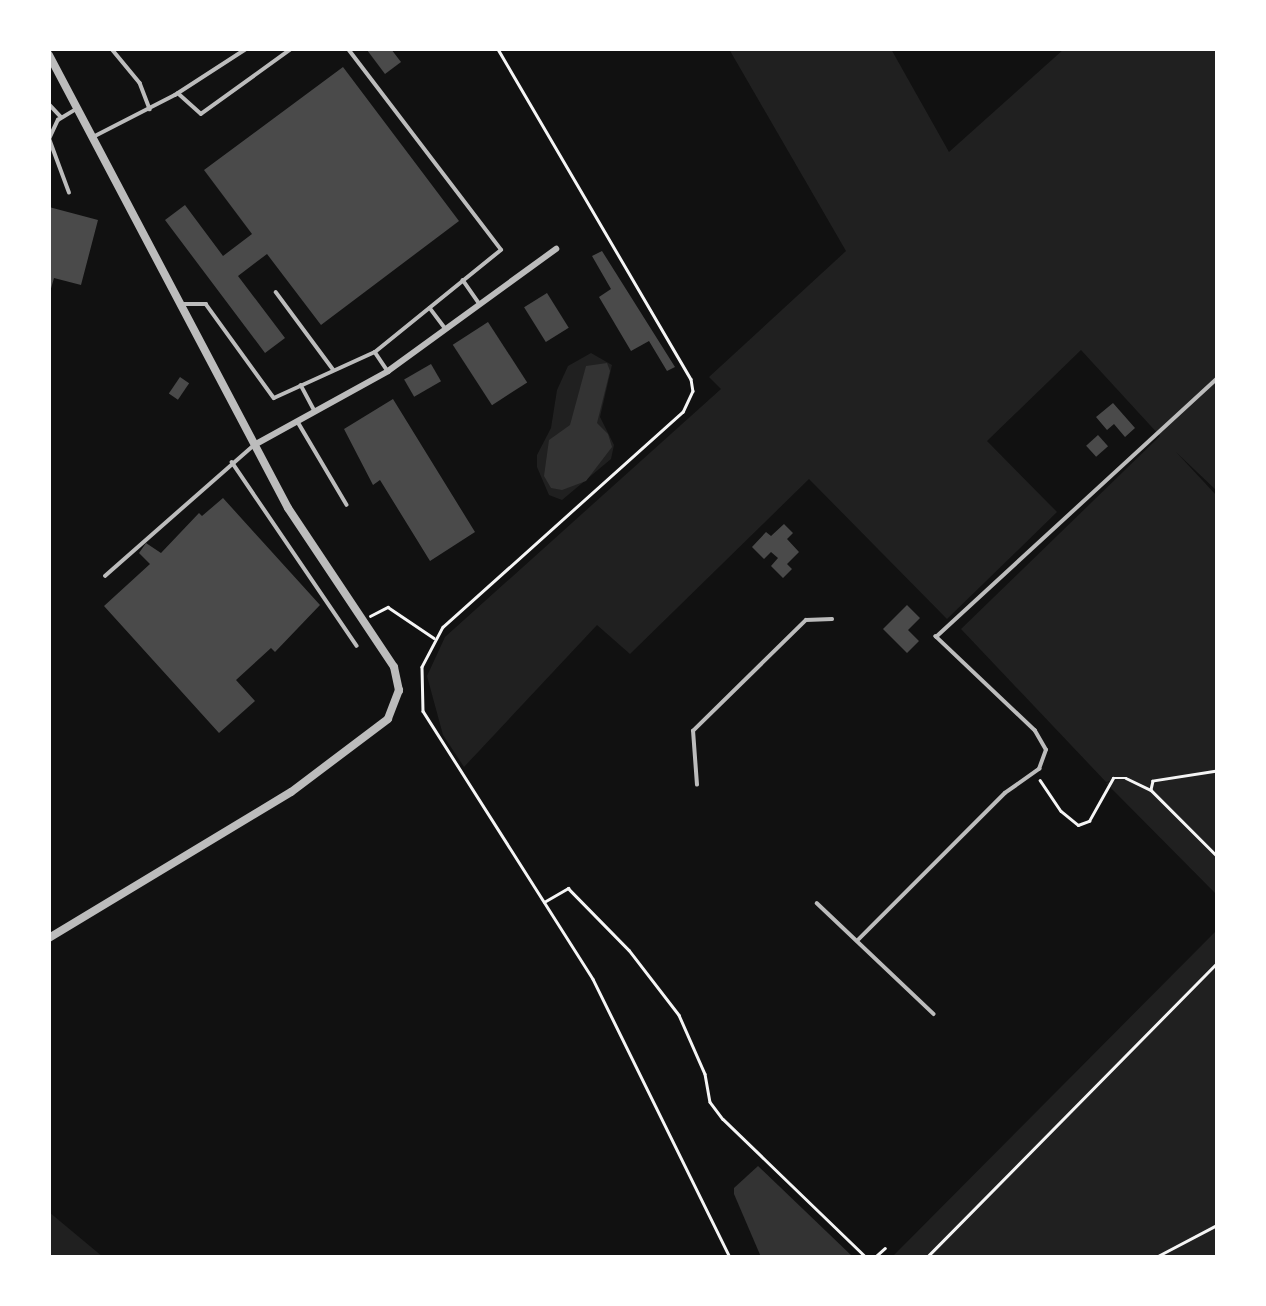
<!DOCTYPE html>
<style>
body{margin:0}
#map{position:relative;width:1266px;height:1306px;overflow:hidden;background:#111;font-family:"Archivo Narrow",sans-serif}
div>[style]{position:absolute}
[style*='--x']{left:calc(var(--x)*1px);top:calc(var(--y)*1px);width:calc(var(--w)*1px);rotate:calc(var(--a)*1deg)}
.green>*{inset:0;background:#202020}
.water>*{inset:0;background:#333}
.building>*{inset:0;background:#4a4a4a;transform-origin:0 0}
.path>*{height:2.5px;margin:-1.25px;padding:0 1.25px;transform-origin:1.25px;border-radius:1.25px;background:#f5f5f5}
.service>*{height:3.5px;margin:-1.75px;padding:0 1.75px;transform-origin:1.75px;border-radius:1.75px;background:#bcbcbc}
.minor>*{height:6px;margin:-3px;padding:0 3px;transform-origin:3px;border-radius:3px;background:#bcbcbc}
.tertiary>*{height:8px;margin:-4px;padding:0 4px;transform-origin:4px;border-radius:4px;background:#bcbcbc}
span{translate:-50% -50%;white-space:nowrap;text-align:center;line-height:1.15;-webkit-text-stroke:7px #fff;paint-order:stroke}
.frame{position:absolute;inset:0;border:51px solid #fff;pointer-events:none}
</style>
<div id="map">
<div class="green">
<i style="clip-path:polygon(729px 49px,891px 49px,949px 152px,1064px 49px,1217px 49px,1217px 491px,1176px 452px,1217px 496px,1217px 895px,1106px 783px,1119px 780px,1106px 782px,961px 629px,1160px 436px,1081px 350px,987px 441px,1057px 512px,947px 619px,809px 479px,630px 654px,597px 625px,464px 767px,443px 735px,427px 676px,445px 637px,721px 389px,709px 377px,846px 251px)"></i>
<i style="clip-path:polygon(591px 353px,612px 365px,600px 417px,614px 445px,611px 459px,562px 500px,549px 495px,537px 467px,537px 455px,551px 428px,557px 390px,568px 366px)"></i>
<i style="clip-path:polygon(1217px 930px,1217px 1257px,892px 1257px)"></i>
<i style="clip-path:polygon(49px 1212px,103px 1257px,49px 1257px)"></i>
</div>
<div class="water">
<i style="clip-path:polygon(607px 363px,610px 371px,597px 423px,608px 434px,612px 447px,586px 481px,562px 490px,551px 488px,544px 476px,549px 440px,570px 425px,586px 366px)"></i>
<i style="clip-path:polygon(758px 1166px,853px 1257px,761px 1257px,734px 1194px,734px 1188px)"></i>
</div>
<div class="building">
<i style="clip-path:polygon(391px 49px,401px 62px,385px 74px,367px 50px)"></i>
<i style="clip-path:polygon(343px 67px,459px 221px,321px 325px,267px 254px,238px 276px,285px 338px,265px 353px,165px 220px,185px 205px,223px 256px,252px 234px,204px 170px)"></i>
<i style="clip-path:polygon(49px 207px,98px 220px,81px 285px,54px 278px,50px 292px)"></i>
<i style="clip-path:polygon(602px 251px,675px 367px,667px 371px,649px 341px,631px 351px,599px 297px,611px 289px,592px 256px)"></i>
<i style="left:547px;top:293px;width:41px;height:27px;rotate:58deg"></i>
<i style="left:488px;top:322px;width:72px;height:42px;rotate:57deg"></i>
<i style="left:431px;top:364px;width:20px;height:31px;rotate:60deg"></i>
<i style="left:180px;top:377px;width:11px;height:20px;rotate:34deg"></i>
<i style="clip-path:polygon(393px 399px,475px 532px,430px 561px,380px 480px,373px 485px,344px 429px)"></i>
<i style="clip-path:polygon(1113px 403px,1135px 428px,1125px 437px,1114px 424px,1107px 430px,1096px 417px)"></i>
<i style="left:1098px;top:435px;width:15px;height:16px;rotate:48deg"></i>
<i style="clip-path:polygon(223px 498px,320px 605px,275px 652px,271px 648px,236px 680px,255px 701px,219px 733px,104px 606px,150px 564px,139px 553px,146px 543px,161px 553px,199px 513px,202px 516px)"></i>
<i style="clip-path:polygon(784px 524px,793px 533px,787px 539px,799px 552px,787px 564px,792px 569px,783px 578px,771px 566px,778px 558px,771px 552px,764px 559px,752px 547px,766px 532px,771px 536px)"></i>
<i style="clip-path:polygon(907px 605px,920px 618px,908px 630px,919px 641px,907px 653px,883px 629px)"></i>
</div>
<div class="path">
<i style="--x:498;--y:49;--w:382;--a:59.7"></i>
<i style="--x:691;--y:379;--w:12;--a:81"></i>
<i style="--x:693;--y:391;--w:23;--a:115"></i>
<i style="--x:683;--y:412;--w:322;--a:138.1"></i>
<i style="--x:443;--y:627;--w:45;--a:117.7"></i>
<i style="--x:422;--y:667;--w:44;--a:88.7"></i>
<i style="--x:423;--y:711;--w:317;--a:57.6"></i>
<i style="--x:593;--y:979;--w:310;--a:63.8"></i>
<i style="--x:370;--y:616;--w:20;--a:-27"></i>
<i style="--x:388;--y:607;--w:55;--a:34"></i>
<i style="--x:1217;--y:771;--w:65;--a:171.1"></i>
<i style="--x:1153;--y:781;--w:9;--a:103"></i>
<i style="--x:1151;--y:790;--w:93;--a:45"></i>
<i style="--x:1040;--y:780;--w:37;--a:56"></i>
<i style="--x:1061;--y:811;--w:22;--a:39"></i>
<i style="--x:1078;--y:825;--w:12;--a:-20"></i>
<i style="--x:1089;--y:821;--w:49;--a:-60.8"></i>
<i style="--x:1113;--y:778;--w:13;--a:0"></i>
<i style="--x:1126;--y:778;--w:28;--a:26"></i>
<i style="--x:544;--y:902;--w:28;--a:-30"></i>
<i style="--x:568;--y:888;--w:87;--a:45.5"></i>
<i style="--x:629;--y:950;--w:82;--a:52.4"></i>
<i style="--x:679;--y:1015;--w:64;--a:66.2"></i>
<i style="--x:705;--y:1074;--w:28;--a:80"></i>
<i style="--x:710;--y:1102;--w:21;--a:53"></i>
<i style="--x:723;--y:1119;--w:199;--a:44"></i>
<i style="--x:875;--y:1257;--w:13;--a:-42"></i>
<i style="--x:927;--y:1257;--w:413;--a:-45.4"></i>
<i style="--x:1156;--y:1257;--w:69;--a:-27.7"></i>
</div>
<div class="service">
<i style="--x:112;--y:49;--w:44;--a:50.5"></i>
<i style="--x:140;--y:83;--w:28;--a:69"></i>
<i style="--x:178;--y:93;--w:31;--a:42"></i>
<i style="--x:201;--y:114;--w:111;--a:-35.8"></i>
<i style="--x:49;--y:104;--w:18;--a:47"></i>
<i style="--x:93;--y:137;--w:92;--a:-27.1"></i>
<i style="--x:175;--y:95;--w:85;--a:-32.9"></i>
<i style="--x:69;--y:193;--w:58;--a:-110.3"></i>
<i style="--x:49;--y:139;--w:21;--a:-65"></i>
<i style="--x:58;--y:120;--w:21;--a:-31"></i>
<i style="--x:463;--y:280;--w:29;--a:55"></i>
<i style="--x:276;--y:292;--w:96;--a:53.5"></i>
<i style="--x:183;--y:304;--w:23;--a:0"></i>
<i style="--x:206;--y:304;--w:116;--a:54.1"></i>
<i style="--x:274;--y:398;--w:111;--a:-24.5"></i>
<i style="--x:375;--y:352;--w:162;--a:-39"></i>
<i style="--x:501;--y:250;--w:253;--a:-127.3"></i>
<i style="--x:430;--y:308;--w:25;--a:53"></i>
<i style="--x:375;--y:352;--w:23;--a:56"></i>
<i style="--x:301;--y:385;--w:30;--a:62"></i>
<i style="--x:298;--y:422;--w:96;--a:59.4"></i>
<i style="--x:232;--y:462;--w:222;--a:55.8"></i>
<i style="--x:105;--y:576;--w:198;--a:-41.3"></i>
<i style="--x:697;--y:785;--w:54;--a:-94.2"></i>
<i style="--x:693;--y:731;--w:158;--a:-44.5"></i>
<i style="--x:806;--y:620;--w:26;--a:-2"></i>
<i style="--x:817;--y:903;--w:161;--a:43.5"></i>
<i style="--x:857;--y:941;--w:209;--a:-45"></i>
<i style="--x:1005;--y:793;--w:42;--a:-35.2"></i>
<i style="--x:1039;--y:769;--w:20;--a:-70"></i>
<i style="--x:1046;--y:750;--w:22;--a:-120"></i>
<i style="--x:1035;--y:731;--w:137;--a:-136.5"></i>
<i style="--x:936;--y:637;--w:381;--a:-42.6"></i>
</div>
<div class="minor">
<i style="--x:256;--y:444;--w:151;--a:-28.9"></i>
<i style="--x:388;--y:371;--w:208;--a:-36"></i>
</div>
<div class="tertiary">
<i style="--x:49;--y:55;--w:512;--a:62.18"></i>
<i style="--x:288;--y:508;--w:191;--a:56.3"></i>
<i style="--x:394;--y:667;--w:24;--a:78"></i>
<i style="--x:399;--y:690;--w:31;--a:111"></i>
<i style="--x:388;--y:719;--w:121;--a:143"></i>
<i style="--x:291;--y:792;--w:283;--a:148.9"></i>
</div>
<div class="frame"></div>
</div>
